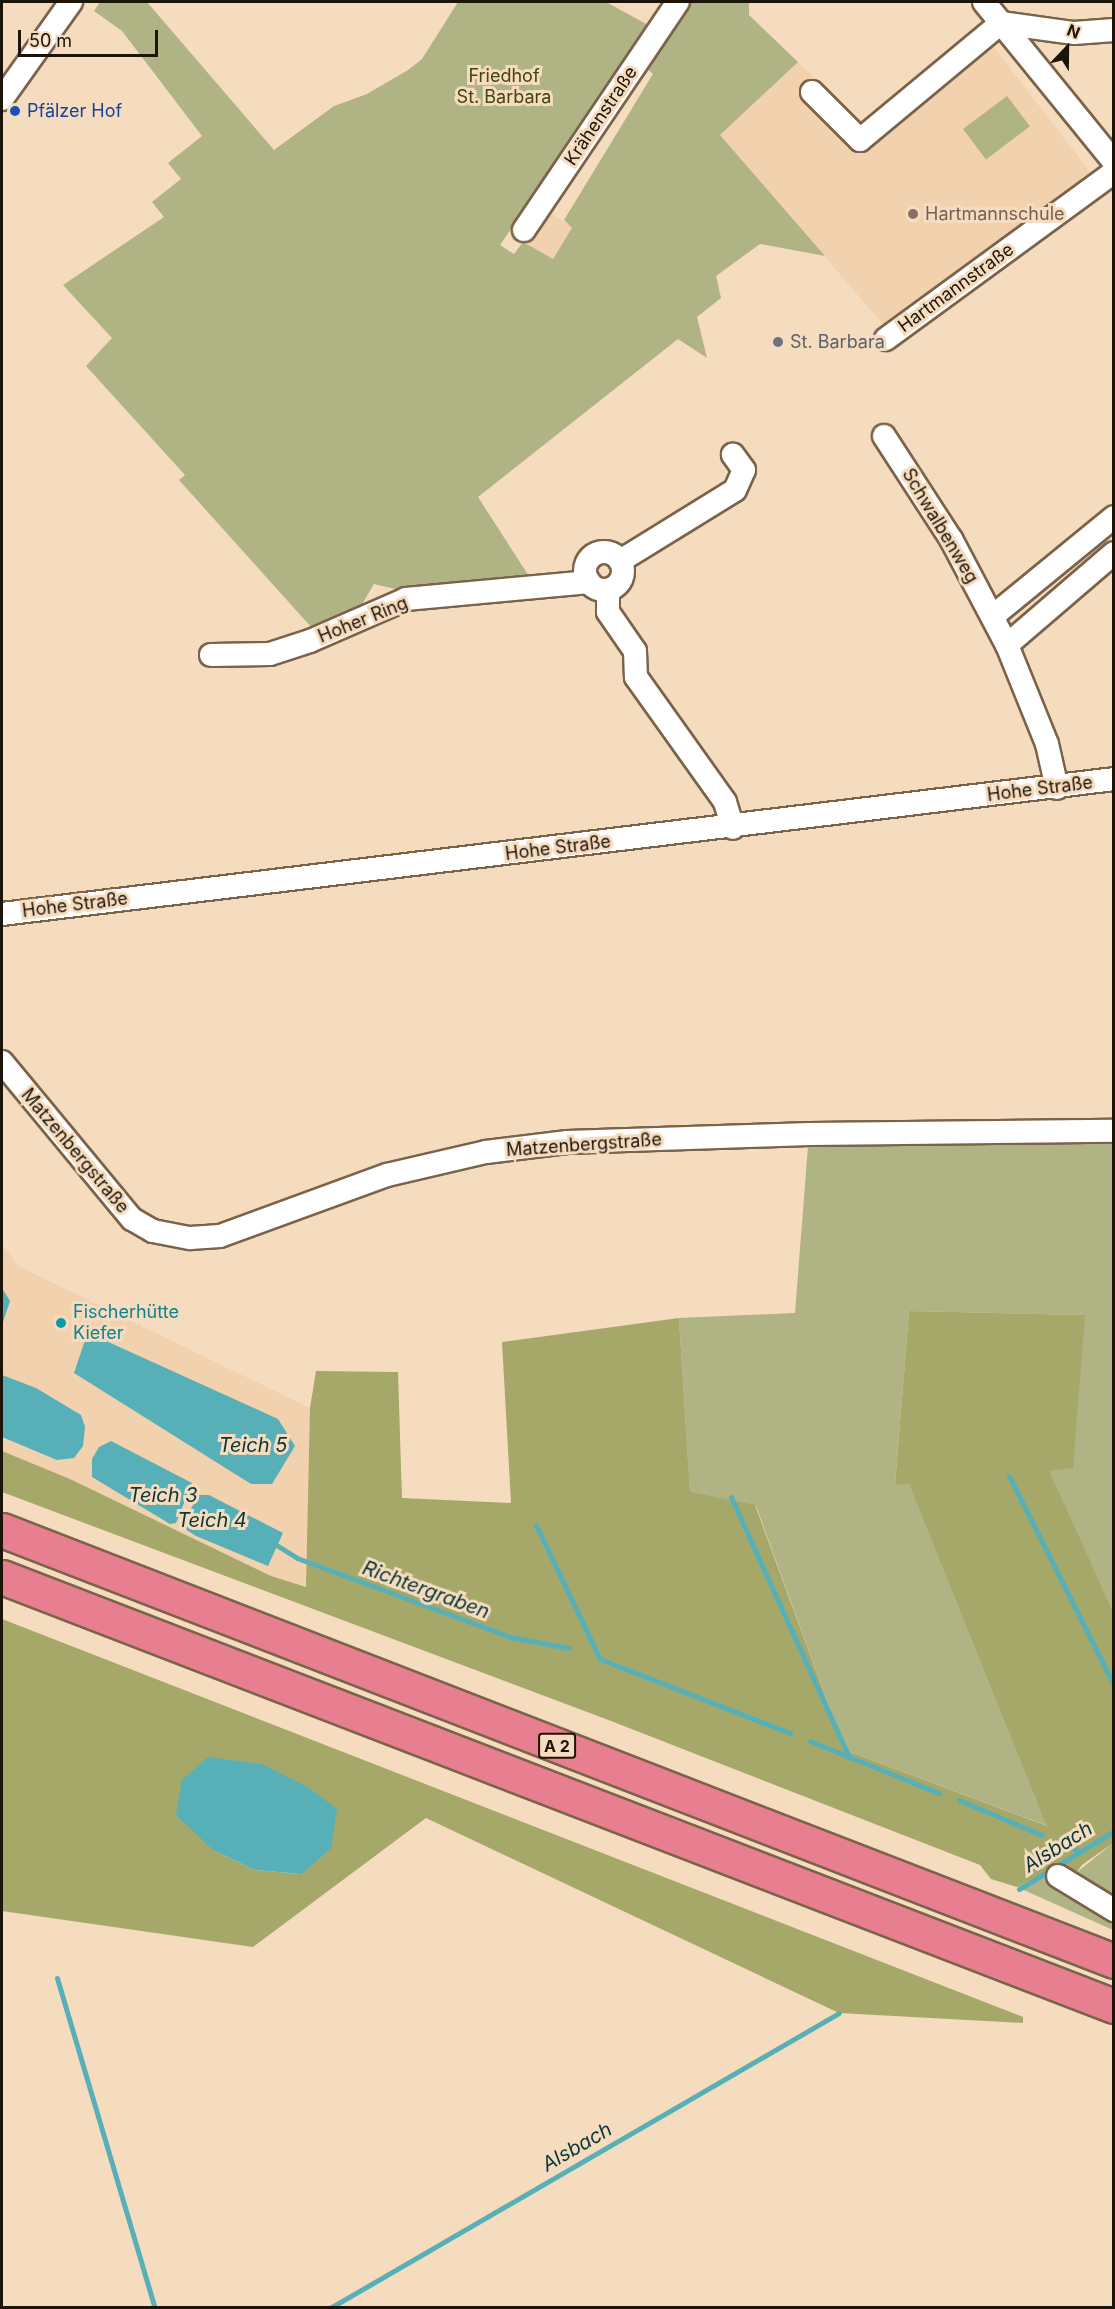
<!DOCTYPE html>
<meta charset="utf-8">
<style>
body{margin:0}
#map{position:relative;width:1115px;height:2309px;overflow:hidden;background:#f6dcbf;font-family:Inter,sans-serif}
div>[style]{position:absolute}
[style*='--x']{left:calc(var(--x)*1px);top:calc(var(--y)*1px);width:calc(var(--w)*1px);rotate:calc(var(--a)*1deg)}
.built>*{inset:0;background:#f1d1ae;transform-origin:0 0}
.green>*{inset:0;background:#b0b384;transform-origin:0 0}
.forest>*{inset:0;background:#a5a869}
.water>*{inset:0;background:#57b0b8}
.stream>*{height:5px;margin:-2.5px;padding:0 2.5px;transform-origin:2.5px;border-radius:2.5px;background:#57b0b8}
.roads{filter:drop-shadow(2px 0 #7a6349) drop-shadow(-2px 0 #7a6349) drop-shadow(0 2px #7a6349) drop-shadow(0 -2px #7a6349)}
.minor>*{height:22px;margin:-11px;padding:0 11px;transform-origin:11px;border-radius:11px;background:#fff}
.minor>.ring{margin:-11px;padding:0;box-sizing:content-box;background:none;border:22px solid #fff;border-radius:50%}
.highway>*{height:33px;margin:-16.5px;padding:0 16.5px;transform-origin:16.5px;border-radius:16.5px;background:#e87f90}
.dots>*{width:16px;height:16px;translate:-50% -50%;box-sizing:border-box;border:3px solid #f6dcbf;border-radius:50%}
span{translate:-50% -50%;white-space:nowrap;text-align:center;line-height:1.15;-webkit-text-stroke:6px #f6dcbf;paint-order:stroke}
.shield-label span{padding:2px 4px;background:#f6dcbf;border:2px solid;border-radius:4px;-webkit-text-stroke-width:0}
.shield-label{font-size:16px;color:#1d1409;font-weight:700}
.park-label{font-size:18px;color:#424413}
.transit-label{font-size:18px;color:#164399}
.left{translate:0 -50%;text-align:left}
.street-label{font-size:18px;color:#1d1409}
.education-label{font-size:18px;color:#785e54}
.worship-label{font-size:18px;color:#5b616d}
.culture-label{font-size:18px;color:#0d838f}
.water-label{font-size:20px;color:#0a3639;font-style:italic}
.frame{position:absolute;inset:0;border:3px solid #1d1409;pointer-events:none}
.north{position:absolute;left:1037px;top:18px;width:60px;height:60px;-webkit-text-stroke:4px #f6dcbf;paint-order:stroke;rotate:22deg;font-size:16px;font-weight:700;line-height:24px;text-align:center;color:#1d1409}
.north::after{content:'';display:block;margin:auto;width:21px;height:27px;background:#1d1409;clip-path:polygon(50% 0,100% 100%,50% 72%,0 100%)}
.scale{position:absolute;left:18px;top:30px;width:140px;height:27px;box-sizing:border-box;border:3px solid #1d1409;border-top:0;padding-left:8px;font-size:18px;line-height:21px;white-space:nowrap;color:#1d1409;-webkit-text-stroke:4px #f6dcbf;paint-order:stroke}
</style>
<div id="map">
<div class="built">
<i style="clip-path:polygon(983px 33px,1090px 172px,888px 330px,720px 135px,798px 62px,864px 124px)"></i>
<i style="left:545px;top:209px;width:34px;height:40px;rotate:34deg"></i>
<i style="clip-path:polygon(2px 1245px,20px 1267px,310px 1408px,307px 1587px,271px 1576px,70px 1479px,2px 1451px)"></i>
</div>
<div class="green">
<i style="clip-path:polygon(100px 2px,147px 2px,274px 150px,334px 106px,367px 94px,408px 70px,422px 59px,458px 2px,606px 2px,650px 26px,500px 245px,514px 254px,523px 242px,553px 259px,572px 228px,564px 220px,653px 74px,643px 65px,685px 2px,749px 2px,749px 15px,798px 62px,720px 135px,825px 256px,760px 244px,716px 276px,721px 298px,697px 317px,707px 358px,678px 339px,478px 497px,532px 581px,412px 593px,374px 584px,358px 611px,312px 628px,179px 480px,185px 475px,86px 366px,112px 338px,63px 285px,164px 217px,152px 202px,181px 179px,168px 163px,202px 136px,122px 31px,94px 11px)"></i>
<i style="left:1007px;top:96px;width:38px;height:55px;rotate:53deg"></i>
<i style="clip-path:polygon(1113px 1140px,1113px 1611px,1048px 1471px,1085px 1315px,909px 1311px,895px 1485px,909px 1483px,1048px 1826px,845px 1750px,756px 1506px,690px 1493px,679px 1318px,795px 1313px,808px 1146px)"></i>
<i style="clip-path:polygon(1113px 1843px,1113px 1905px,1076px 1881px,1076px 1873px)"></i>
<i style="clip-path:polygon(1045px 1871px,1057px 1883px,1113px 1916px,1113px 1930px,1017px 1887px)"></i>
</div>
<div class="forest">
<i style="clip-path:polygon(909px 1311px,1085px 1315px,1073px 1468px,1049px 1471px,1113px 1611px,1113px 1843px,1082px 1865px,1076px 1873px,1076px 1881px,1055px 1866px,1017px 1887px,991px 1879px,980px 1865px,611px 1721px,2px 1492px,2px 1451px,70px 1479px,271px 1576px,306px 1587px,310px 1408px,316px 1371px,398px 1372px,402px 1498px,511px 1503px,502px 1342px,679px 1318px,690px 1492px,755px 1505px,845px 1750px,1047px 1826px,909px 1484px,895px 1485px)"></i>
<i style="clip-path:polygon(evenodd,2px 1619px,1023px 2017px,1023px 2023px,839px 2013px,426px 1818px,253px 1947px,2px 1911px,2px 1619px,213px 1850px,301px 1874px,255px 1870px,213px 1850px)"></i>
</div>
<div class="water">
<i style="clip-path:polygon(2px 1288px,10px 1301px,2px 1325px)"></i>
<i style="clip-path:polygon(93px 1335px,278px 1419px,295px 1446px,272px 1484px,251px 1484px,74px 1373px,84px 1343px)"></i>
<i style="clip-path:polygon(2px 1375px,36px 1388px,81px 1415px,85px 1427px,83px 1446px,74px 1458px,57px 1460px,2px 1437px)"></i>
<i style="clip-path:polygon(111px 1441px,192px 1483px,176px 1523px,170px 1524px,92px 1477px,92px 1459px,99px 1447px)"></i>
<i style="clip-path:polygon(198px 1495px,209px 1495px,283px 1533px,268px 1566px,196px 1536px,182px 1527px)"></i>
<i style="clip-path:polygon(208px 1757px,262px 1764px,308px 1787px,337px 1809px,331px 1848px,302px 1874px,255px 1870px,213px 1850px,176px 1815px,182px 1780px)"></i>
</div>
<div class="stream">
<i style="--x:1009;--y:1476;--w:235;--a:63.4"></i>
<i style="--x:731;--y:1497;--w:286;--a:65.6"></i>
<i style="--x:536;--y:1525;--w:148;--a:64.5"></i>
<i style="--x:600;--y:1659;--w:204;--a:21.3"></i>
<i style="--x:278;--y:1546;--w:22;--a:32"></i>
<i style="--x:297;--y:1558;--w:227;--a:20.3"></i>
<i style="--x:510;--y:1637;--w:60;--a:10.6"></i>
<i style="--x:810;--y:1741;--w:139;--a:22"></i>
<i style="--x:959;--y:1800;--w:90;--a:22.9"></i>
<i style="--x:1069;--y:1846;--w:13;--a:29"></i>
<i style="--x:1019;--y:1889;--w:111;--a:-31.4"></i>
<i style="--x:57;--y:1978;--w:344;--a:73.5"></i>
<i style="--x:330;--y:2308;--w:588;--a:-30.1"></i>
</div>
<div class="roads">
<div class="minor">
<i style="--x:984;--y:2;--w:206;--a:50.9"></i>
<i style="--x:1001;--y:23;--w:74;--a:7.8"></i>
<i style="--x:1074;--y:33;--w:40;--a:-4.3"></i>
<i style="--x:812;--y:92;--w:68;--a:45"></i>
<i style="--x:860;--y:140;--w:183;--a:-39.7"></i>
<i style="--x:2;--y:99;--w:119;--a:-54.6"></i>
<i style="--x:524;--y:230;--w:275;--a:-56"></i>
<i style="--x:886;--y:339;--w:283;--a:-36.2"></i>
<i style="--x:884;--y:436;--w:123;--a:57"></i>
<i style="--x:951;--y:539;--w:120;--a:62.2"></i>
<i style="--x:1007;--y:645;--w:107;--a:68"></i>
<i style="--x:1047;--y:744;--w:45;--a:77.2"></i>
<i class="ring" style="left:585px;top:552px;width:16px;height:16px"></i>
<i style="--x:620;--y:561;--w:135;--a:-31.7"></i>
<i style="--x:735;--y:490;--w:22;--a:-66"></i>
<i style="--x:744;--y:470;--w:19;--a:-126"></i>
<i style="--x:608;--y:590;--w:22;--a:90"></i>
<i style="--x:608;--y:612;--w:47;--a:55.3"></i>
<i style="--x:635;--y:651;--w:26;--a:88"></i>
<i style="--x:636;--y:677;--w:153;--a:54.5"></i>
<i style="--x:725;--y:802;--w:27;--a:73"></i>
<i style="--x:993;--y:616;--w:156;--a:-39.3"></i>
<i style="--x:1007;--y:645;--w:141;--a:-40.7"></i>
<i style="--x:211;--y:655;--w:59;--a:-1"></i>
<i style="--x:270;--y:654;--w:42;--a:-18"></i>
<i style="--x:310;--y:641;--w:105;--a:-23.6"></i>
<i style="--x:406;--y:599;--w:184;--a:-5.3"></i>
<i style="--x:2;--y:914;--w:1120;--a:-6.92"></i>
<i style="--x:2;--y:1062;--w:204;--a:50.4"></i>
<i style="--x:132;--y:1219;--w:24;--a:30"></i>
<i style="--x:153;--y:1231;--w:38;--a:11"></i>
<i style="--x:190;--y:1238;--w:30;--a:-4"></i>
<i style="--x:220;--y:1236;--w:178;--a:-20.1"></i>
<i style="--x:387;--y:1175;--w:102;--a:-13.1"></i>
<i style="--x:486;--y:1152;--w:82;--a:-7"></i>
<i style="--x:567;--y:1142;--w:243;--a:-1.9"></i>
<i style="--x:810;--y:1134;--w:304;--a:-0.6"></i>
<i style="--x:1058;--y:1876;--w:66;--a:31.3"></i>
</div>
<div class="highway">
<i style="--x:2;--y:1530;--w:1193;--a:21.19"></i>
<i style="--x:2;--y:1577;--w:1192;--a:21.1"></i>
</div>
</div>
<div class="dots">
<i style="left:15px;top:111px;background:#1a4fb4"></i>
<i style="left:913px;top:214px;background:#8d6e63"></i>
<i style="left:778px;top:342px;background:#6b7280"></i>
<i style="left:61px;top:1323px;background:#0f9aa8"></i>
</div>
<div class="shield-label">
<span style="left:557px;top:1746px">A 2</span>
</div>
<div class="park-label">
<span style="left:504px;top:87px">Friedhof<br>St. Barbara</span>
</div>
<div class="transit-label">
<span class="left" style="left:27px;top:111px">Pfälzer Hof</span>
</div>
<div class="street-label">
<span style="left:601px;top:116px;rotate:-56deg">Krähenstraße</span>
<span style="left:956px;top:288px;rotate:-36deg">Hartmannstraße</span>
<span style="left:940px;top:526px;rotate:59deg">Schwalbenweg</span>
<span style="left:363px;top:620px;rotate:-22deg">Hoher Ring</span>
<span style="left:1040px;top:789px;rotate:-7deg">Hohe Straße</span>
<span style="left:558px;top:848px;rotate:-7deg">Hohe Straße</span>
<span style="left:75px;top:905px;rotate:-7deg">Hohe Straße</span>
<span style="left:584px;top:1145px;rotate:-4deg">Matzenbergstraße</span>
<span style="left:75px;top:1151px;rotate:50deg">Matzenbergstraße</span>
</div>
<div class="education-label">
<span class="left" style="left:925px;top:214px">Hartmannschule</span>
</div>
<div class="worship-label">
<span class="left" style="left:790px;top:342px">St. Barbara</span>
</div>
<div class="culture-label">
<span class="left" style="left:73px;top:1323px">Fischerhütte<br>Kiefer</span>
</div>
<div class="water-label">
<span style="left:253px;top:1445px">Teich 5</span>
<span style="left:163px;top:1495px">Teich 3</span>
<span style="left:212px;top:1520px">Teich 4</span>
<span style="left:426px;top:1590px;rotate:20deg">Richtergraben</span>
<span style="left:1058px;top:1847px;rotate:-32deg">Alsbach</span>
<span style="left:577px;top:2147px;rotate:-30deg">Alsbach</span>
</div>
<div class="frame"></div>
<div class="north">N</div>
<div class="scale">50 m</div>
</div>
